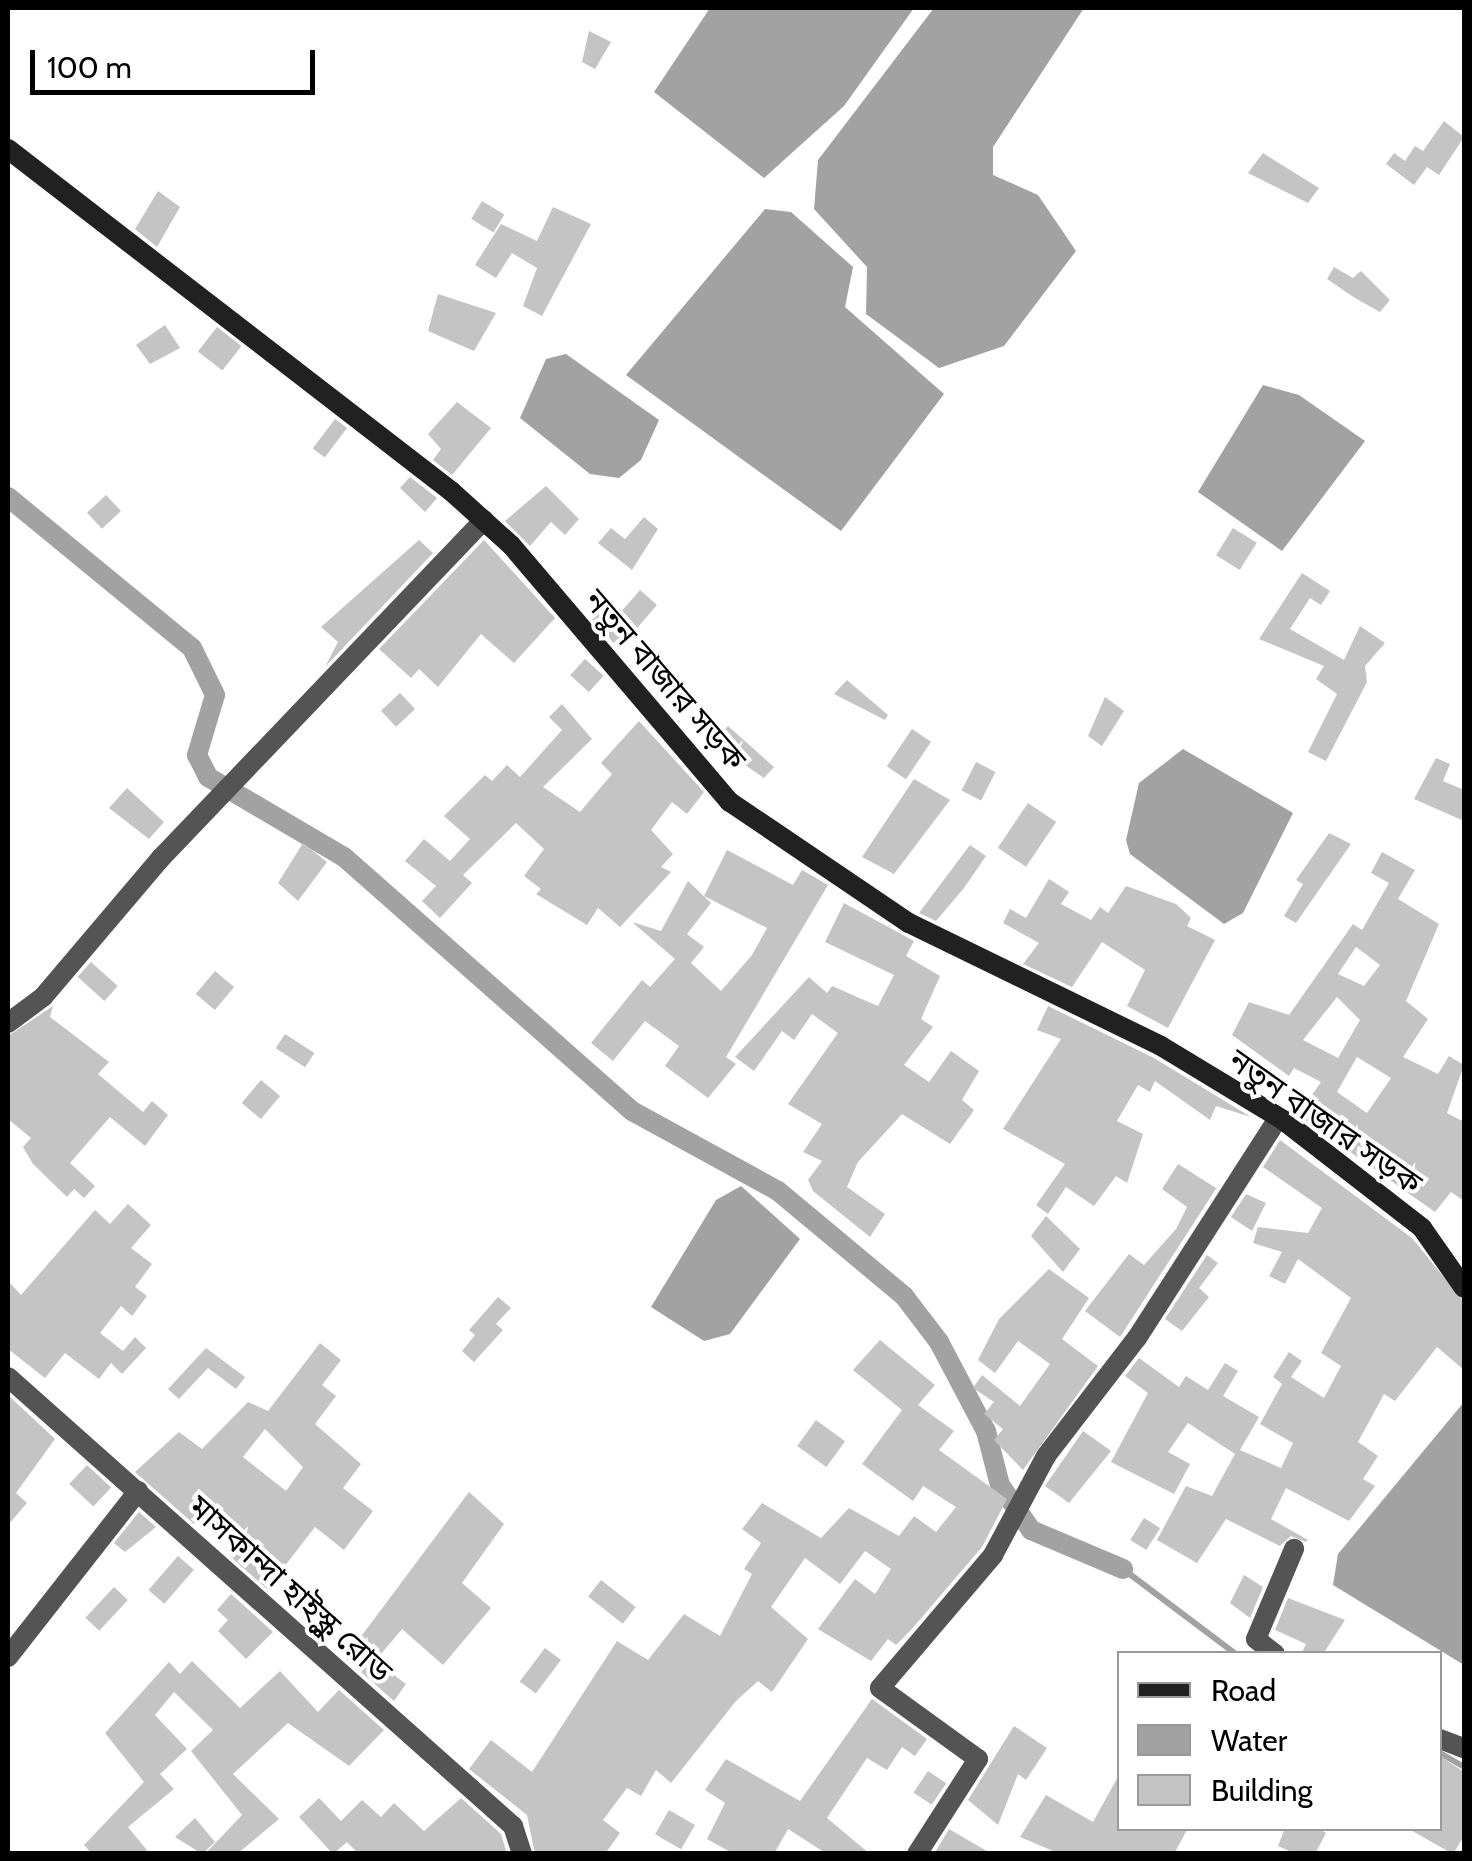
<!DOCTYPE html>
<meta charset="utf-8">
<style>
body{margin:0}
#map{position:relative;width:1472px;height:1861px;overflow:hidden;background:#fff;font-family:Cabin,"Noto Sans Bengali",sans-serif}
div>[style]{position:absolute}
[style*='--x']{left:calc(var(--x)*1px);top:calc(var(--y)*1px);width:calc(var(--w)*1px);rotate:calc(var(--a)*1deg)}
.water>*{inset:0;background:#a2a2a2}
.stream>*{height:6px;margin:-3px;padding:0 3px;transform-origin:3px;border-radius:3px;background:#a2a2a2}
.canal>*{height:20px;margin:-10px;padding:0 10px;transform-origin:10px;border-radius:10px;background:#a2a2a2}
.building>*{inset:0;background:#c4c4c4;transform-origin:0 0}
.street>*{height:20px;margin:-10px;padding:0 10px;transform-origin:10px;border-radius:10px;background:#545454}
.secondary>*{height:20px;margin:-10px;padding:0 10px;transform-origin:10px;border-radius:10px;background:#212121}
span{translate:-50% -50%;white-space:nowrap;text-align:center;line-height:1.15;-webkit-text-stroke:8px #fff;paint-order:stroke}
.street-label{font-size:32px;color:#000}
.frame{position:absolute;inset:0;border:10px solid #000;pointer-events:none}
.legend{position:absolute;left:1117px;top:1651px;width:325px;height:180px;box-sizing:border-box;background:#fff;border:2px solid #999;margin:0;padding:12px 18px;list-style:none;font-size:30px;color:#000}
.legend li{display:flex;align-items:center;gap:20px;height:50px}
.legend b{width:50px;border:2px solid #999}
.scale{position:absolute;left:30px;top:50px;width:285px;height:45px;box-sizing:border-box;border:5px solid #000;border-top:0;padding-left:12px;font-size:30px;line-height:35px;white-space:nowrap;color:#000;-webkit-text-stroke:8px #fff;paint-order:stroke}
</style>
<div id="map">
<div class="water">
<i style="clip-path:polygon(710px 8px,914px 8px,844px 106px,764px 178px,654px 92px)"></i>
<i style="clip-path:polygon(934px 8px,1084px 8px,993px 147px,993px 175px,1038px 195px,1076px 251px,1004px 346px,939px 368px,866px 314px,867px 267px,814px 209px,818px 160px)"></i>
<i style="clip-path:polygon(765px 209px,791px 212px,853px 267px,845px 307px,944px 394px,841px 531px,626px 375px)"></i>
<i style="clip-path:polygon(566px 354px,659px 420px,641px 460px,619px 478px,590px 474px,520px 418px,546px 359px)"></i>
<i style="clip-path:polygon(1263px 385px,1299px 395px,1365px 441px,1282px 551px,1198px 492px)"></i>
<i style="clip-path:polygon(1183px 749px,1293px 813px,1243px 913px,1224px 924px,1130px 854px,1126px 840px,1139px 783px)"></i>
<i style="clip-path:polygon(741px 1186px,800px 1239px,730px 1334px,704px 1341px,651px 1307px,716px 1200px)"></i>
<i style="clip-path:polygon(1464px 1402px,1464px 1665px,1333px 1585px,1338px 1554px)"></i>
</div>
<div class="stream">
<i style="--x:1123;--y:1569;--w:141;--a:37"></i>
<i style="--x:1440;--y:1753;--w:28;--a:30"></i>
</div>
<div class="canal">
<i style="--x:8;--y:497;--w:238;--a:39.4"></i>
<i style="--x:192;--y:648;--w:52;--a:63.9"></i>
<i style="--x:215;--y:695;--w:63;--a:106.7"></i>
<i style="--x:197;--y:755;--w:25;--a:63"></i>
<i style="--x:208;--y:777;--w:158;--a:30.5"></i>
<i style="--x:344;--y:857;--w:384;--a:41.4"></i>
<i style="--x:632;--y:1111;--w:166;--a:28.7"></i>
<i style="--x:778;--y:1191;--w:164;--a:39.8"></i>
<i style="--x:904;--y:1296;--w:58;--a:52.7"></i>
<i style="--x:939;--y:1342;--w:101;--a:62.2"></i>
<i style="--x:986;--y:1431;--w:56;--a:75.5"></i>
<i style="--x:1000;--y:1485;--w:55;--a:55.4"></i>
<i style="--x:1031;--y:1530;--w:100;--a:23"></i>
</div>
<div class="building">
<i style="clip-path:polygon(589px 31px,611px 42px,595px 69px,582px 62px)"></i>
<i style="clip-path:polygon(1444px 121px,1464px 137px,1439px 175px,1427px 167px,1414px 185px,1386px 164px,1394px 153px,1405px 161px,1415px 146px,1423px 151px)"></i>
<i style="clip-path:polygon(1263px 153px,1319px 188px,1308px 203px,1248px 173px)"></i>
<i style="clip-path:polygon(158px 191px,180px 207px,157px 247px,135px 229px)"></i>
<i style="left:482px;top:201px;width:26px;height:21px;rotate:31deg"></i>
<i style="clip-path:polygon(553px 207px,591px 224px,542px 316px,523px 306px,537px 268px,512px 253px,496px 278px,475px 265px,501px 224px,537px 241px)"></i>
<i style="clip-path:polygon(1334px 267px,1353px 278px,1361px 271px,1390px 300px,1380px 312px,1355px 298px,1327px 279px)"></i>
<i style="clip-path:polygon(438px 294px,496px 313px,474px 351px,428px 331px)"></i>
<i style="clip-path:polygon(165px 325px,180px 348px,150px 364px,136px 345px)"></i>
<i style="left:217px;top:327px;width:31px;height:31px;rotate:38deg"></i>
<i style="clip-path:polygon(457px 402px,491px 428px,452px 475px,433px 460px,441px 449px,428px 434px)"></i>
<i style="left:335px;top:419px;width:15px;height:37px;rotate:37deg"></i>
<i style="clip-path:polygon(410px 477px,437px 498px,425px 512px,400px 488px)"></i>
<i style="clip-path:polygon(546px 486px,579px 519px,565px 535px,551px 522px,530px 546px,505px 521px)"></i>
<i style="left:106px;top:495px;width:22px;height:26px;rotate:47deg"></i>
<i style="clip-path:polygon(644px 517px,658px 529px,632px 570px,598px 543px,611px 528px,625px 539px)"></i>
<i style="left:1233px;top:528px;width:28px;height:32px;rotate:32deg"></i>
<i style="clip-path:polygon(419px 540px,433px 553px,325px 667px,338px 642px,321px 627px)"></i>
<i style="clip-path:polygon(484px 540px,555px 618px,514px 663px,481px 634px,438px 687px,419px 669px,411px 678px,379px 649px)"></i>
<i style="clip-path:polygon(1302px 573px,1330px 591px,1321px 605px,1310px 598px,1290px 629px,1344px 660px,1360px 626px,1385px 643px,1365px 666px,1367px 682px,1326px 761px,1308px 752px,1337px 694px,1316px 679px,1324px 666px,1259px 639px)"></i>
<i style="clip-path:polygon(640px 590px,657px 605px,619px 649px,592px 619px,602px 609px,614px 620px)"></i>
<i style="left:585px;top:659px;width:25px;height:22px;rotate:42deg"></i>
<i style="clip-path:polygon(847px 680px,888px 715px,885px 720px,834px 694px)"></i>
<i style="left:400px;top:693px;width:22px;height:26px;rotate:47deg"></i>
<i style="clip-path:polygon(1105px 697px,1124px 711px,1102px 746px,1088px 736px)"></i>
<i style="clip-path:polygon(562px 704px,592px 739px,543px 787px,580px 812px,612px 774px,601px 763px,639px 721px,704px 792px,687px 814px,672px 802px,651px 830px,673px 854px,661px 867px,671px 872px,620px 927px,598px 908px,587px 925px,536px 894px,541px 889px,524px 876px,544px 849px,516px 823px,463px 875px,472px 883px,440px 918px,422px 901px,436px 886px,405px 861px,424px 839px,450px 861px,470px 839px,444px 816px,485px 775px,492px 781px,507px 765px,520px 777px,562px 730px,549px 717px)"></i>
<i style="clip-path:polygon(728px 726px,774px 767px,764px 778px,713px 743px)"></i>
<i style="left:912px;top:729px;width:23px;height:45px;rotate:34deg"></i>
<i style="clip-path:polygon(1436px 758px,1450px 764px,1443px 781px,1464px 790px,1464px 821px,1414px 799px)"></i>
<i style="left:976px;top:762px;width:22px;height:32px;rotate:27deg"></i>
<i style="clip-path:polygon(914px 779px,950px 800px,894px 874px,862px 857px)"></i>
<i style="clip-path:polygon(127px 788px,164px 822px,149px 839px,109px 808px)"></i>
<i style="left:1028px;top:803px;width:34px;height:54px;rotate:34deg"></i>
<i style="clip-path:polygon(1329px 833px,1351px 844px,1296px 923px,1284px 916px,1303px 884px,1296px 880px)"></i>
<i style="clip-path:polygon(303px 843px,327px 862px,298px 901px,278px 883px)"></i>
<i style="clip-path:polygon(970px 845px,986px 856px,964px 888px,936px 921px,919px 913px)"></i>
<i style="clip-path:polygon(727px 850px,793px 885px,802px 870px,828px 885px,726px 1057px,736px 1064px,708px 1098px,665px 1066px,679px 1046px,645px 1021px,613px 1061px,591px 1043px,642px 980px,650px 987px,675px 959px,632px 922px,661px 931px,688px 881px,711px 903px,687px 934px,704px 947px,691px 963px,721px 991px,752px 955px,767px 928px,704px 896px)"></i>
<i style="clip-path:polygon(evenodd,1382px 852px,1415px 870px,1398px 899px,1439px 924px,1406px 1001px,1428px 1019px,1403px 1057px,1438px 1074px,1449px 1056px,1464px 1065px,1447px 1113px,1464px 1122px,1464px 1201px,1451px 1192px,1435px 1212px,1298px 1115px,1321px 1082px,1294px 1068px,1289px 1076px,1232px 1035px,1249px 1002px,1289px 1015px,1353px 924px,1362px 930px,1389px 883px,1371px 873px,1382px 852px,1356px 947px,1380px 965px,1364px 986px,1338px 974px,1356px 947px,1382px 852px,1337px 997px,1360px 1020px,1338px 1058px,1303px 1040px,1337px 997px,1382px 852px,1357px 1057px,1391px 1078px,1367px 1113px,1337px 1092px,1357px 1057px)"></i>
<i style="clip-path:polygon(1049px 879px,1069px 892px,1061px 904px,1091px 920px,1100px 907px,1108px 913px,1126px 886px,1176px 904px,1191px 918px,1187px 926px,1215px 940px,1168px 1028px,1127px 1006px,1145px 970px,1102px 942px,1072px 987px,1023px 964px,1039px 943px,1003px 923px,1010px 909px,1026px 918px)"></i>
<i style="clip-path:polygon(844px 903px,914px 941px,906px 956px,940px 976px,921px 1019px,933px 1027px,904px 1065px,929px 1082px,951px 1051px,979px 1071px,962px 1100px,974px 1110px,950px 1144px,902px 1114px,858px 1162px,847px 1187px,885px 1214px,870px 1237px,813px 1191px,808px 1180px,822px 1161px,803px 1152px,822px 1124px,788px 1104px,838px 1033px,812px 1014px,794px 1040px,782px 1031px,754px 1071px,735px 1057px,809px 977px,827px 993px,832px 986px,878px 1006px,894px 975px,825px 942px)"></i>
<i style="left:91px;top:962px;width:36px;height:20px;rotate:42deg"></i>
<i style="left:215px;top:971px;width:25px;height:30px;rotate:40deg"></i>
<i style="clip-path:polygon(53px 1006px,50px 1017px,109px 1062px,98px 1074px,143px 1112px,152px 1101px,168px 1115px,145px 1146px,110px 1117px,70px 1163px,95px 1186px,84px 1198px,74px 1189px,67px 1197px,33px 1164px,23px 1147px,31px 1138px,8px 1119px,8px 1036px)"></i>
<i style="clip-path:polygon(1048px 1006px,1154px 1058px,1251px 1117px,1216px 1106px,1210px 1120px,1155px 1081px,1150px 1092px,1138px 1085px,1117px 1121px,1143px 1134px,1127px 1183px,1116px 1176px,1094px 1206px,1066px 1187px,1048px 1214px,1036px 1205px,1065px 1164px,1003px 1129px,1061px 1039px,1037px 1030px)"></i>
<i style="left:285px;top:1034px;width:35px;height:17px;rotate:33deg"></i>
<i style="left:261px;top:1080px;width:25px;height:30px;rotate:40deg"></i>
<i style="clip-path:polygon(1280px 1140px,1412px 1238px,1464px 1302px,1464px 1370px,1437px 1347px,1395px 1401px,1384px 1394px,1358px 1442px,1378px 1456px,1363px 1479px,1375px 1486px,1349px 1521px,1286px 1488px,1271px 1519px,1308px 1540px,1306px 1542px,1291px 1536px,1280px 1546px,1226px 1519px,1197px 1563px,1157px 1540px,1186px 1486px,1212px 1496px,1235px 1454px,1188px 1423px,1168px 1452px,1190px 1464px,1174px 1494px,1111px 1462px,1148px 1393px,1125px 1376px,1139px 1358px,1179px 1387px,1186px 1376px,1208px 1390px,1225px 1363px,1238px 1371px,1223px 1396px,1259px 1417px,1240px 1450px,1281px 1468px,1293px 1443px,1260px 1424px,1282px 1384px,1273px 1377px,1289px 1352px,1302px 1361px,1291px 1377px,1324px 1398px,1341px 1366px,1321px 1353px,1351px 1298px,1298px 1259px,1285px 1284px,1269px 1276px,1282px 1252px,1253px 1243px,1258px 1227px,1308px 1233px,1322px 1208px,1263px 1167px)"></i>
<i style="clip-path:polygon(1178px 1164px,1216px 1188px,1221px 1181px,1120px 1337px,1085px 1311px,1129px 1254px,1144px 1265px,1176px 1229px,1187px 1207px,1162px 1189px)"></i>
<i style="clip-path:polygon(1246px 1194px,1266px 1203px,1252px 1231px,1231px 1217px)"></i>
<i style="clip-path:polygon(128px 1204px,151px 1225px,131px 1248px,152px 1264px,135px 1287px,147px 1296px,132px 1316px,121px 1306px,100px 1333px,123px 1351px,135px 1337px,146px 1348px,122px 1374px,111px 1363px,99px 1379px,65px 1353px,45px 1378px,8px 1349px,8px 1281px,21px 1295px,95px 1210px,110px 1224px)"></i>
<i style="clip-path:polygon(1046px 1216px,1080px 1249px,1063px 1272px,1031px 1236px)"></i>
<i style="clip-path:polygon(1207px 1255px,1218px 1263px,1199px 1288px,1209px 1297px,1182px 1331px,1165px 1319px)"></i>
<i style="clip-path:polygon(1049px 1269px,1089px 1298px,1062px 1339px,1098px 1366px,1023px 1470px,994px 1440px,1003px 1429px,984px 1414px,994px 1402px,973px 1388px,982px 1375px,1020px 1406px,1050px 1364px,1018px 1341px,995px 1373px,978px 1360px,999px 1319px)"></i>
<i style="clip-path:polygon(498px 1297px,511px 1308px,496px 1324px,503px 1330px,474px 1362px,462px 1351px,475px 1335px,469px 1330px)"></i>
<i style="clip-path:polygon(880px 1340px,935px 1385px,918px 1405px,954px 1431px,939px 1450px,1007px 1499px,982px 1547px,911px 1630px,896px 1645px,888px 1639px,871px 1661px,818px 1629px,855px 1579px,875px 1594px,891px 1569px,865px 1551px,840px 1584px,805px 1558px,771px 1607px,808px 1639px,772px 1692px,758px 1681px,736px 1701px,671px 1783px,656px 1770px,641px 1796px,627px 1788px,603px 1820px,620px 1833px,605px 1854px,535px 1854px,527px 1815px,469px 1769px,491px 1740px,532px 1772px,617px 1641px,648px 1660px,684px 1614px,720px 1636px,752px 1574px,744px 1569px,761px 1543px,742px 1529px,762px 1503px,821px 1538px,849px 1508px,899px 1536px,914px 1516px,936px 1532px,956px 1507px,923px 1486px,913px 1501px,862px 1464px,902px 1410px,853px 1370px)"></i>
<i style="clip-path:polygon(evenodd,320px 1343px,341px 1360px,322px 1385px,336px 1396px,315px 1424px,361px 1464px,343px 1488px,373px 1511px,344px 1550px,315px 1527px,267px 1589px,231px 1557px,243px 1541px,204px 1511px,194px 1524px,135px 1472px,179px 1432px,202px 1449px,248px 1402px,268px 1411px,320px 1343px,265px 1429px,303px 1467px,286px 1491px,243px 1457px,265px 1429px)"></i>
<i style="clip-path:polygon(206px 1348px,245px 1377px,236px 1389px,208px 1368px,179px 1399px,168px 1389px)"></i>
<i style="clip-path:polygon(8px 1395px,55px 1439px,16px 1493px,27px 1503px,8px 1525px)"></i>
<i style="left:816px;top:1420px;width:36px;height:32px;rotate:36deg"></i>
<i style="clip-path:polygon(1083px 1431px,1111px 1451px,1069px 1503px,1045px 1486px)"></i>
<i style="left:87px;top:1465px;width:33px;height:26px;rotate:43deg"></i>
<i style="clip-path:polygon(469px 1492px,504px 1524px,462px 1583px,491px 1608px,443px 1665px,402px 1629px,375px 1661px,406px 1684px,394px 1701px,345px 1658px)"></i>
<i style="clip-path:polygon(139px 1512px,156px 1527px,125px 1552px,114px 1543px)"></i>
<i style="left:1144px;top:1518px;width:19px;height:26px;rotate:32deg"></i>
<i style="left:178px;top:1556px;width:21px;height:45px;rotate:41deg"></i>
<i style="clip-path:polygon(1244px 1575px,1263px 1587px,1250px 1618px,1230px 1603px)"></i>
<i style="left:601px;top:1580px;width:44px;height:21px;rotate:38deg"></i>
<i style="left:114px;top:1587px;width:19px;height:42px;rotate:43deg"></i>
<i style="clip-path:polygon(231px 1594px,273px 1632px,246px 1659px,218px 1631px,228px 1620px,217px 1610px)"></i>
<i style="clip-path:polygon(1288px 1598px,1345px 1620px,1323px 1654px,1301px 1654px,1306px 1644px,1275px 1630px)"></i>
<i style="left:545px;top:1648px;width:20px;height:42px;rotate:37deg"></i>
<i style="clip-path:polygon(192px 1661px,240px 1708px,280px 1671px,318px 1712px,339px 1690px,384px 1730px,349px 1766px,288px 1723px,233px 1774px,279px 1819px,237px 1854px,205px 1854px,242px 1815px,191px 1751px,213px 1730px,174px 1692px,155px 1715px,187px 1749px,160px 1774px,174px 1789px,128px 1827px,150px 1854px,92px 1854px,84px 1845px,144px 1782px,105px 1733px,169px 1662px,180px 1674px)"></i>
<i style="clip-path:polygon(872px 1699px,927px 1739px,915px 1756px,902px 1747px,887px 1770px,867px 1758px,827px 1818px,870px 1854px,827px 1854px,788px 1829px,774px 1854px,734px 1854px,707px 1839px,725px 1803px,705px 1790px,726px 1759px,800px 1801px)"></i>
<i style="clip-path:polygon(1014px 1726px,1047px 1748px,1026px 1780px,1018px 1774px,998px 1825px,968px 1800px)"></i>
<i style="clip-path:polygon(1440px 1756px,1464px 1772px,1464px 1836px,1453px 1854px,1407px 1828px,1440px 1828px)"></i>
<i style="left:928px;top:1771px;width:22px;height:26px;rotate:34deg"></i>
<i style="clip-path:polygon(1120px 1773px,1120px 1828px,1188px 1828px,1174px 1854px,1060px 1854px,1020px 1837px,1046px 1795px,1093px 1822px)"></i>
<i style="clip-path:polygon(319px 1798px,341px 1821px,362px 1800px,381px 1817px,394px 1803px,424px 1831px,461px 1798px,501px 1834px,507px 1854px,359px 1854px,347px 1842px,333px 1854px,299px 1817px)"></i>
<i style="left:669px;top:1810px;width:30px;height:28px;rotate:30deg"></i>
<i style="clip-path:polygon(195px 1818px,215px 1842px,202px 1854px,175px 1837px)"></i>
<i style="clip-path:polygon(1285px 1828px,1317px 1828px,1326px 1833px,1315px 1854px,1296px 1854px,1278px 1846px)"></i>
<i style="clip-path:polygon(949px 1829px,992px 1854px,934px 1854px)"></i>
</div>
<div class="street">
<i style="--x:8;--y:1023;--w:44;--a:-36.6"></i>
<i style="--x:43;--y:997;--w:181;--a:-49.7"></i>
<i style="--x:160;--y:859;--w:469;--a:-46.3"></i>
<i style="--x:8;--y:1377;--w:676;--a:41.64"></i>
<i style="--x:513;--y:1826;--w:29;--a:72"></i>
<i style="--x:1275;--y:1654;--w:24;--a:-142"></i>
<i style="--x:1256;--y:1639;--w:98;--a:-67.1"></i>
<i style="--x:8;--y:1657;--w:211;--a:-51.9"></i>
<i style="--x:1440;--y:1739;--w:26;--a:21"></i>
<i style="--x:917;--y:1854;--w:113;--a:-57.3"></i>
<i style="--x:978;--y:1759;--w:121;--a:-144.1"></i>
<i style="--x:880;--y:1688;--w:175;--a:-49.6"></i>
<i style="--x:993;--y:1555;--w:112;--a:-61.8"></i>
<i style="--x:1046;--y:1456;--w:149;--a:-52.4"></i>
<i style="--x:1137;--y:1338;--w:261;--a:-57.3"></i>
</div>
<div class="secondary">
<i style="--x:8;--y:149;--w:560;--a:37.67"></i>
<i style="--x:451;--y:491;--w:81;--a:42"></i>
<i style="--x:511;--y:545;--w:338;--a:49.6"></i>
<i style="--x:730;--y:802;--w:216;--a:34.1"></i>
<i style="--x:909;--y:923;--w:280;--a:26"></i>
<i style="--x:1161;--y:1046;--w:143;--a:31.2"></i>
<i style="--x:1283;--y:1120;--w:176;--a:37.8"></i>
<i style="--x:1422;--y:1228;--w:73;--a:55"></i>
</div>
<div class="street-label">
<span style="left:665px;top:680px;rotate:49deg">নতুন বাজার সড়ক</span>
<span style="left:1325px;top:1122px;rotate:35deg">নতুন বাজার সড়ক</span>
<span style="left:290px;top:1589px;rotate:42deg">মাসকান্দা হাইস্কুল রোড</span>
</div>
<div class="frame"></div>
<ul class="legend">
<li><b style="height:12px;background:#212121"></b>Road</li>
<li><b style="height:28px;background:#a2a2a2"></b>Water</li>
<li><b style="height:28px;background:#c4c4c4"></b>Building</li>
</ul>
<div class="scale">100 m</div>
</div>
